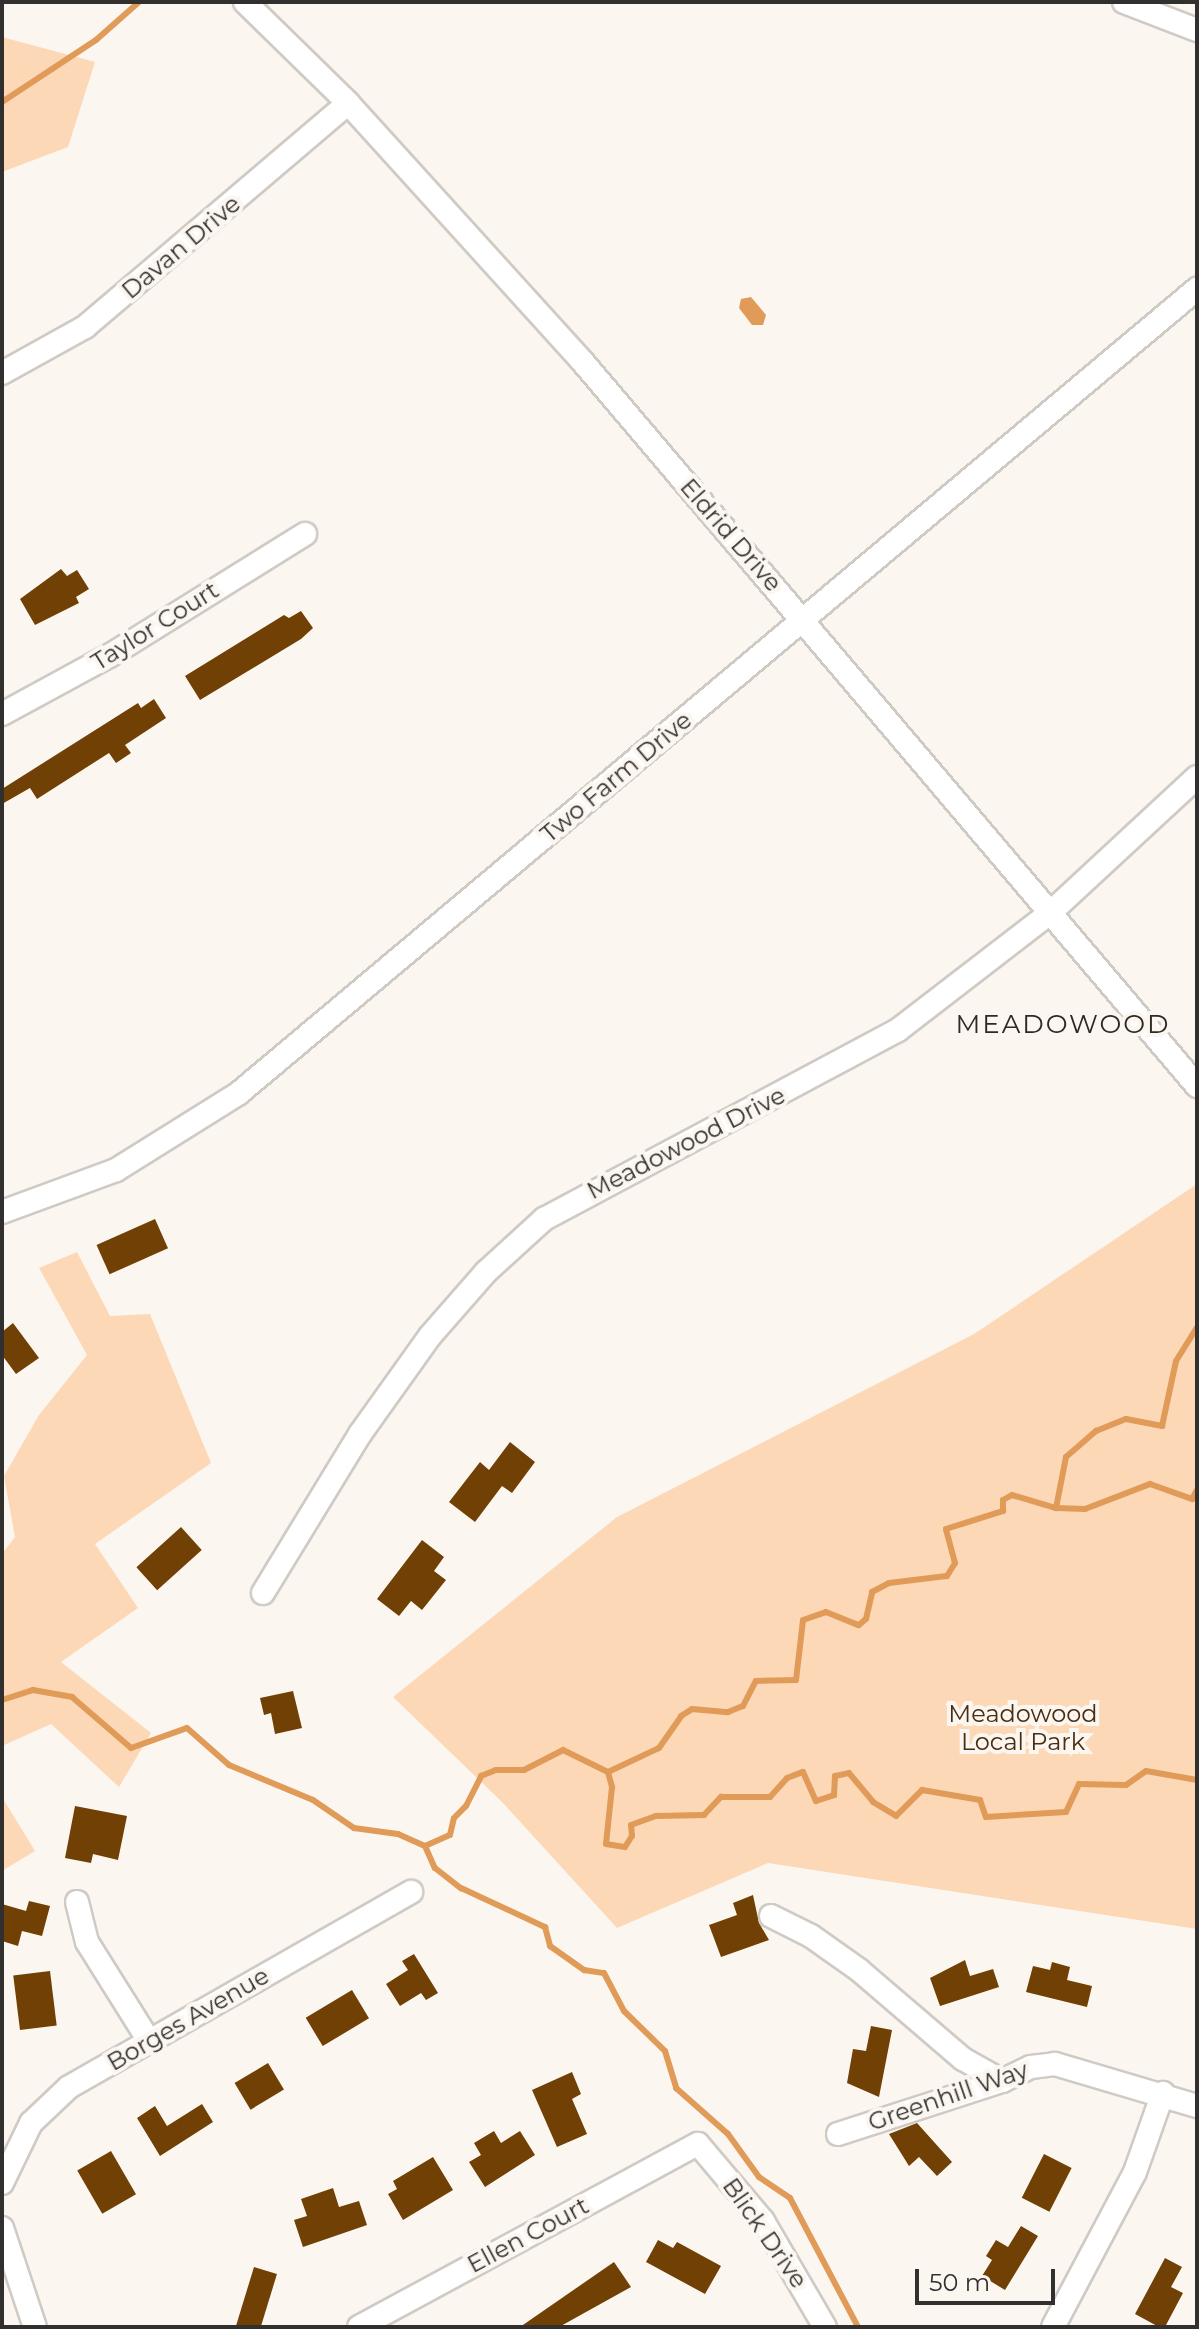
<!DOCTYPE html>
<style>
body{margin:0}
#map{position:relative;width:1199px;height:2329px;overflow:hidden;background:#fcf6f1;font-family:Montserrat,sans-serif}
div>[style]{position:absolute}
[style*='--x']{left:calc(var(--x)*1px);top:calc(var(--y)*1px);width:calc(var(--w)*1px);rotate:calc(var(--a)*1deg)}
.green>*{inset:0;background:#fcd8b7}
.water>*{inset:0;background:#e09b59}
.stream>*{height:6px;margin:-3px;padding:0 3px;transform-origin:3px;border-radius:3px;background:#e09b59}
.building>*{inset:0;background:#704004;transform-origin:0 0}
.roads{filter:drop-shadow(2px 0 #d0cac5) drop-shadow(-2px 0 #d0cac5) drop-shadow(0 2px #d0cac5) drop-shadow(0 -2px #d0cac5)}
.minor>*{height:22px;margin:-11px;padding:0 11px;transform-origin:11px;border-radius:11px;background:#fff}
span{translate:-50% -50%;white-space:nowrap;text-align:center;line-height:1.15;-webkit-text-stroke:8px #fcf6f1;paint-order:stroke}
.street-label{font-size:24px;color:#32302e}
.park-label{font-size:24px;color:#492d10}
.neighbourhood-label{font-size:26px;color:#2d2925;letter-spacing:2px}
.frame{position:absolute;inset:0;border:4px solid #32302e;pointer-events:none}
.scale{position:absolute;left:915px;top:2269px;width:140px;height:36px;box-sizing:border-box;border:4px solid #32302e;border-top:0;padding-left:10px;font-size:24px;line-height:28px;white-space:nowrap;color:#32302e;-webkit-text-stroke:6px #fcf6f1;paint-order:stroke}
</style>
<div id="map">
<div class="green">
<i style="clip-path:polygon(2px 37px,95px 62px,68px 147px,2px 172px)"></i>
<i style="clip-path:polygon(1197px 1184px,1197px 1929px,768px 1863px,617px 1928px,502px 1802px,393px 1697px,617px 1517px,974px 1334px)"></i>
<i style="clip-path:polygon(77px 1252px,110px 1316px,150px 1314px,211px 1463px,95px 1544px,138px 1608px,61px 1662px,151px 1733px,119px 1787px,51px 1724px,2px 1746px,2px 1554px,15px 1537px,4px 1476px,39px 1415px,87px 1355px,39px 1268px)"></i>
<i style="clip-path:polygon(2px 1797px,35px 1851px,2px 1871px)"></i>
</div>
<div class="water">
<i style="clip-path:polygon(751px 297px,766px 315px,763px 325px,752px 325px,739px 308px,741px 299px)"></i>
</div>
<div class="stream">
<i style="--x:2;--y:102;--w:113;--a:-33.4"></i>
<i style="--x:96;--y:40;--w:57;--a:-41.5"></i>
<i style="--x:1056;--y:1508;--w:52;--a:-78.9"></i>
<i style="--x:1066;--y:1457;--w:40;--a:-41"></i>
<i style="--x:1096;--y:1431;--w:32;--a:-22"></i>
<i style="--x:1126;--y:1419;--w:37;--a:11"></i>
<i style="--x:1162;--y:1426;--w:66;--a:-77.8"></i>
<i style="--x:1176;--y:1361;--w:39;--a:-58"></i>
<i style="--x:2;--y:1700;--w:33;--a:-18"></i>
<i style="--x:33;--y:1690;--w:40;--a:10"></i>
<i style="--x:72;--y:1697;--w:78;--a:40.8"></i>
<i style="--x:131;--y:1748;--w:59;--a:-19.7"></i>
<i style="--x:187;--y:1728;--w:56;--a:41.4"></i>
<i style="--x:229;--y:1765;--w:91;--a:22.6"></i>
<i style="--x:313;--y:1800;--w:50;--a:34.3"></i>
<i style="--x:354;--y:1828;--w:44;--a:7.8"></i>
<i style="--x:398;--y:1834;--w:30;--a:24"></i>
<i style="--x:425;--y:1846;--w:27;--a:-24"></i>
<i style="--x:450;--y:1835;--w:17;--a:-77"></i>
<i style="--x:454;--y:1818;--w:17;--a:-45"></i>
<i style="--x:466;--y:1806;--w:34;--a:-63"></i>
<i style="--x:481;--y:1776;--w:16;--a:-22"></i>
<i style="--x:496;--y:1770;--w:28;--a:0"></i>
<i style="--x:524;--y:1770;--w:44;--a:-27.1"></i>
<i style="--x:563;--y:1750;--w:50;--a:26.1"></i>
<i style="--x:608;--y:1772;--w:56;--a:-25.2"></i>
<i style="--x:659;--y:1748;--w:39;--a:-55"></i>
<i style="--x:681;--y:1716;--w:13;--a:-32"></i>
<i style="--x:692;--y:1709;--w:36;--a:5"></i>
<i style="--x:728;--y:1712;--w:16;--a:-22"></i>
<i style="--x:743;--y:1706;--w:28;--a:-63"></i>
<i style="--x:756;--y:1681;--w:40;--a:-1.4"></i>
<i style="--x:796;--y:1680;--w:60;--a:-83.3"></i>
<i style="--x:803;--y:1620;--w:24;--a:-19"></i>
<i style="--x:826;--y:1612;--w:35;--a:22"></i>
<i style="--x:859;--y:1625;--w:9;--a:-41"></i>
<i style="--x:866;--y:1619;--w:28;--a:-77"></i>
<i style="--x:872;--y:1592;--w:19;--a:-28"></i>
<i style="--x:889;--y:1583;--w:58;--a:-6.9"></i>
<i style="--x:947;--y:1576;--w:15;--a:-58"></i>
<i style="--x:955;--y:1563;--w:35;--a:-105"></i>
<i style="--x:946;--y:1529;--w:60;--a:-17.5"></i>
<i style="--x:1003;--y:1511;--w:11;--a:-90"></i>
<i style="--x:1003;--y:1500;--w:10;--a:-29"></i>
<i style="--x:1012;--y:1495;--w:46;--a:16.5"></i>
<i style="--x:1056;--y:1508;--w:29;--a:2"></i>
<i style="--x:1085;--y:1509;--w:70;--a:-21"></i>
<i style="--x:1150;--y:1484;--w:45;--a:19.7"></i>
<i style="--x:1192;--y:1499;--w:10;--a:-61"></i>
<i style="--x:608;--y:1772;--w:16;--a:75"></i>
<i style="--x:612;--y:1787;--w:57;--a:96"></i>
<i style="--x:606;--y:1844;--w:19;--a:9"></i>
<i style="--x:625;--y:1847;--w:13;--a:-58"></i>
<i style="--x:632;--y:1836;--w:11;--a:-95"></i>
<i style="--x:631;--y:1825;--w:27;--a:-20"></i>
<i style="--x:656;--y:1816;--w:48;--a:-1.2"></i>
<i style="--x:704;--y:1815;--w:25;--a:-47"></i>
<i style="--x:721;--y:1797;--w:49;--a:0"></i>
<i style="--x:770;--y:1797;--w:25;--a:-48"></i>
<i style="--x:787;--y:1778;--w:17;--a:-21"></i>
<i style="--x:803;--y:1772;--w:32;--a:66"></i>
<i style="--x:816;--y:1801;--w:19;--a:-18"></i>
<i style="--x:834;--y:1795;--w:19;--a:-87"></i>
<i style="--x:835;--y:1776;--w:14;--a:-12"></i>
<i style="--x:849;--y:1773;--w:38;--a:50"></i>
<i style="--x:873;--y:1802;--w:27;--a:31"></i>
<i style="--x:896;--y:1816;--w:37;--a:-45"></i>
<i style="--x:922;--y:1790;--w:59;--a:9.8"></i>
<i style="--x:980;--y:1800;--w:18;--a:71"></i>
<i style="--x:986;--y:1817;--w:80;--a:-3.6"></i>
<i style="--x:1066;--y:1812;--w:31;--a:-65"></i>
<i style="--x:1079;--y:1784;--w:47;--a:1.2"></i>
<i style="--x:1126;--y:1785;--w:24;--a:-35"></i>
<i style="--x:1146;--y:1771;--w:52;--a:10"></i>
<i style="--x:425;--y:1846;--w:24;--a:66"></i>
<i style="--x:435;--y:1868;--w:33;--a:38"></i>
<i style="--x:461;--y:1888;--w:93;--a:24.9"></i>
<i style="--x:545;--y:1927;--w:20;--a:75"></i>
<i style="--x:550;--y:1946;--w:42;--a:35.2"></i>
<i style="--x:584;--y:1970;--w:20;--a:9"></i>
<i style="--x:604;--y:1973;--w:43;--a:62.2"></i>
<i style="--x:624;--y:2011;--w:57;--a:44.3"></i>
<i style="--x:665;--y:2051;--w:39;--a:73"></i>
<i style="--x:676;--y:2088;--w:69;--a:41.5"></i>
<i style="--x:728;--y:2134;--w:53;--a:54.2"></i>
<i style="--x:759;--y:2177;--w:37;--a:34"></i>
<i style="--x:790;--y:2198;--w:146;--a:62.2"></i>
</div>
<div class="building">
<i style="clip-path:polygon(61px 569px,67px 576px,77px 570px,89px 589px,76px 597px,79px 603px,35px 625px,20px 599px)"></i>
<i style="clip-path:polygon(301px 611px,313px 628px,301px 639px,200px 700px,185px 676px,284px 615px,289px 618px)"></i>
<i style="clip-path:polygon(154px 699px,166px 718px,125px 745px,131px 753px,116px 763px,109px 753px,37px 799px,30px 788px,2px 804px,2px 789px,138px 703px,141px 708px)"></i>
<i style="left:155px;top:1219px;width:32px;height:64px;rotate:66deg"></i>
<i style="clip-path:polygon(13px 1323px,39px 1358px,16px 1374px,2px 1355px,2px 1332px)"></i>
<i style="clip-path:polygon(510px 1442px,535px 1462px,512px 1493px,502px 1486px,475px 1522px,449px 1502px,480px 1462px,489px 1470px)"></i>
<i style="left:181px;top:1527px;width:31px;height:60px;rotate:48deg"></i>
<i style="clip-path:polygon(422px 1540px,444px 1557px,434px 1571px,446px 1580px,422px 1610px,411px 1601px,399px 1616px,377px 1599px)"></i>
<i style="clip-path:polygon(293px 1691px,302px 1728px,275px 1734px,271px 1713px,264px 1715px,260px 1698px)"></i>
<i style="clip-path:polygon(75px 1806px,127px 1816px,118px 1860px,93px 1854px,91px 1863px,65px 1858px)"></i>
<i style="clip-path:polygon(753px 1895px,759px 1923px,769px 1940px,721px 1957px,709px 1925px,737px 1915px,733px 1903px)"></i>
<i style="clip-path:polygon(29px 1901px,50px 1906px,42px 1936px,22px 1931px,18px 1946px,2px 1941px,2px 1904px,26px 1911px)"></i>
<i style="clip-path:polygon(414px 1954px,438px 1993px,426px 2000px,421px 1993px,400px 2006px,386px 1984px,408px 1970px,402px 1961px)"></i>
<i style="clip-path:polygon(965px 1960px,970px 1976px,993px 1969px,999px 1987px,940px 2006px,930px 1978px)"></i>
<i style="clip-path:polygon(1052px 1962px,1070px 1967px,1067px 1980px,1092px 1986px,1087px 2007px,1026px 1992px,1033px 1966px,1050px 1970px)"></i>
<i style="left:50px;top:1971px;width:55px;height:37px;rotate:83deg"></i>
<i style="left:352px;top:1990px;width:33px;height:54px;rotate:59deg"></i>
<i style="clip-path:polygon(871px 2026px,892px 2030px,879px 2097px,847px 2083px,853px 2049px,866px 2051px)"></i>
<i style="left:268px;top:2063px;width:31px;height:39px;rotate:59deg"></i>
<i style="clip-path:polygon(572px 2072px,581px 2094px,572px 2099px,587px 2134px,557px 2147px,532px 2090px)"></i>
<i style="clip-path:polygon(202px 2104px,213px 2122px,160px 2156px,137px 2118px,155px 2106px,167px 2126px)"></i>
<i style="clip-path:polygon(917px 2123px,952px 2162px,937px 2176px,919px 2157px,909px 2166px,889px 2134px)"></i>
<i style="clip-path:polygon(494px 2131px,501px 2143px,520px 2131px,535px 2155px,485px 2187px,469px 2162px,481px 2155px,474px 2143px)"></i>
<i style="left:111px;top:2151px;width:50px;height:39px;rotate:60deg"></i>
<i style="left:1044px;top:2154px;width:31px;height:49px;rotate:27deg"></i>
<i style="clip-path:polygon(433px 2157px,453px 2190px,403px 2220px,388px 2194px,397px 2189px,393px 2181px)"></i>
<i style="clip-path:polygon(333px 2188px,339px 2207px,359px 2201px,367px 2225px,303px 2247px,294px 2220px,307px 2216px,301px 2199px)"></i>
<i style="clip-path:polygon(1021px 2226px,1038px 2236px,1005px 2290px,982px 2276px,992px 2260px,986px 2256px,996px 2240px,1008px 2247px)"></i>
<i style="clip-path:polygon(658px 2240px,673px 2248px,677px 2242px,721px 2266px,705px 2294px,646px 2262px)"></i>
<i style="clip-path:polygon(1165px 2258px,1182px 2267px,1171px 2287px,1183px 2293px,1165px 2327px,1159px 2327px,1135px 2314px)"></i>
<i style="clip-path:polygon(614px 2262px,631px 2287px,559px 2327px,520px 2327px)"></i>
<i style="left:254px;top:2267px;width:24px;height:63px;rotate:17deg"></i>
</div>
<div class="roads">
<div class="minor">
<i style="--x:245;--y:2;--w:144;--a:44.4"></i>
<i style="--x:348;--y:103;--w:348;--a:47.8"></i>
<i style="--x:582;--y:361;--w:951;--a:49.69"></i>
<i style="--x:1124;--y:2;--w:78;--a:21"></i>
<i style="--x:2;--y:373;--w:95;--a:-29"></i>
<i style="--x:85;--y:327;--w:345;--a:-40.4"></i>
<i style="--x:2;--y:714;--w:122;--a:-28.5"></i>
<i style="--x:109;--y:656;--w:231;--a:-31.9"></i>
<i style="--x:2;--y:1212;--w:121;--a:-20.2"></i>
<i style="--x:116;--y:1170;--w:145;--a:-32"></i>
<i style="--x:239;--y:1093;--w:1251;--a:-40.01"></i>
<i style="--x:263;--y:1593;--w:186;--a:-58.6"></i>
<i style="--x:360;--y:1434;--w:120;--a:-54.5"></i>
<i style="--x:430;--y:1336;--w:85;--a:-48.8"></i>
<i style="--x:486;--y:1272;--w:79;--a:-42.4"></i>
<i style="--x:544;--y:1219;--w:401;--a:-28.1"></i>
<i style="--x:898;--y:1030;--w:192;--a:-37.6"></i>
<i style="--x:1050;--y:913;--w:200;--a:-42.8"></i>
<i style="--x:77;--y:1902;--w:41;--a:76"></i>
<i style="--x:87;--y:1942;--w:117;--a:57.9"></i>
<i style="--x:771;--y:1916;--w:45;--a:26.6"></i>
<i style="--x:811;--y:1936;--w:59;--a:35.3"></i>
<i style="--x:859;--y:1970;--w:137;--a:40.6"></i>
<i style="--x:963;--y:2059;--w:45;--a:29.4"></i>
<i style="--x:838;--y:2134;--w:172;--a:-17.9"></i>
<i style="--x:1002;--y:2081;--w:32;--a:-26"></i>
<i style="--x:1031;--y:2067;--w:24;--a:-7"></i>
<i style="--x:1055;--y:2064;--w:148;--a:16.5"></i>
<i style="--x:2;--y:2183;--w:67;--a:-64.2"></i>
<i style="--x:31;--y:2123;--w:52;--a:-43.5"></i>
<i style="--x:69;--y:2087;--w:394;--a:-29.7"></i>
<i style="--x:2;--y:2228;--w:104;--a:71.6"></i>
<i style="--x:359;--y:2327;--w:385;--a:-28.4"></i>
<i style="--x:698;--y:2144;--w:101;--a:49.8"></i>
<i style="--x:763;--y:2221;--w:123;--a:59.7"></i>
<i style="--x:1053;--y:2327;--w:175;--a:-62.1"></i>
<i style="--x:1135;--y:2172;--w:84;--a:-70.5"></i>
</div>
</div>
<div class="street-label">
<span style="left:181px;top:247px;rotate:-40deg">Davan Drive</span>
<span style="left:731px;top:535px;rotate:49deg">Eldrid Drive</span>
<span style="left:155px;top:626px;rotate:-32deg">Taylor Court</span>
<span style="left:616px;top:777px;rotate:-40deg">Two Farm Drive</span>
<span style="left:686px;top:1143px;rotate:-27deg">Meadowood Drive</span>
<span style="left:188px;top:2019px;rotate:-30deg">Borges Avenue</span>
<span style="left:948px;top:2096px;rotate:-19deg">Greenhill Way</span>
<span style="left:765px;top:2233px;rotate:55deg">Blick Drive</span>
<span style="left:528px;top:2235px;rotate:-28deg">Ellen Court</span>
</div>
<div class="park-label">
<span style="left:1023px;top:1728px">Meadowood<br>Local Park</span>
</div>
<div class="neighbourhood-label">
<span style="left:1063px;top:1025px">MEADOWOOD</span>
</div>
<div class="frame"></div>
<div class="scale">50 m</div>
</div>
